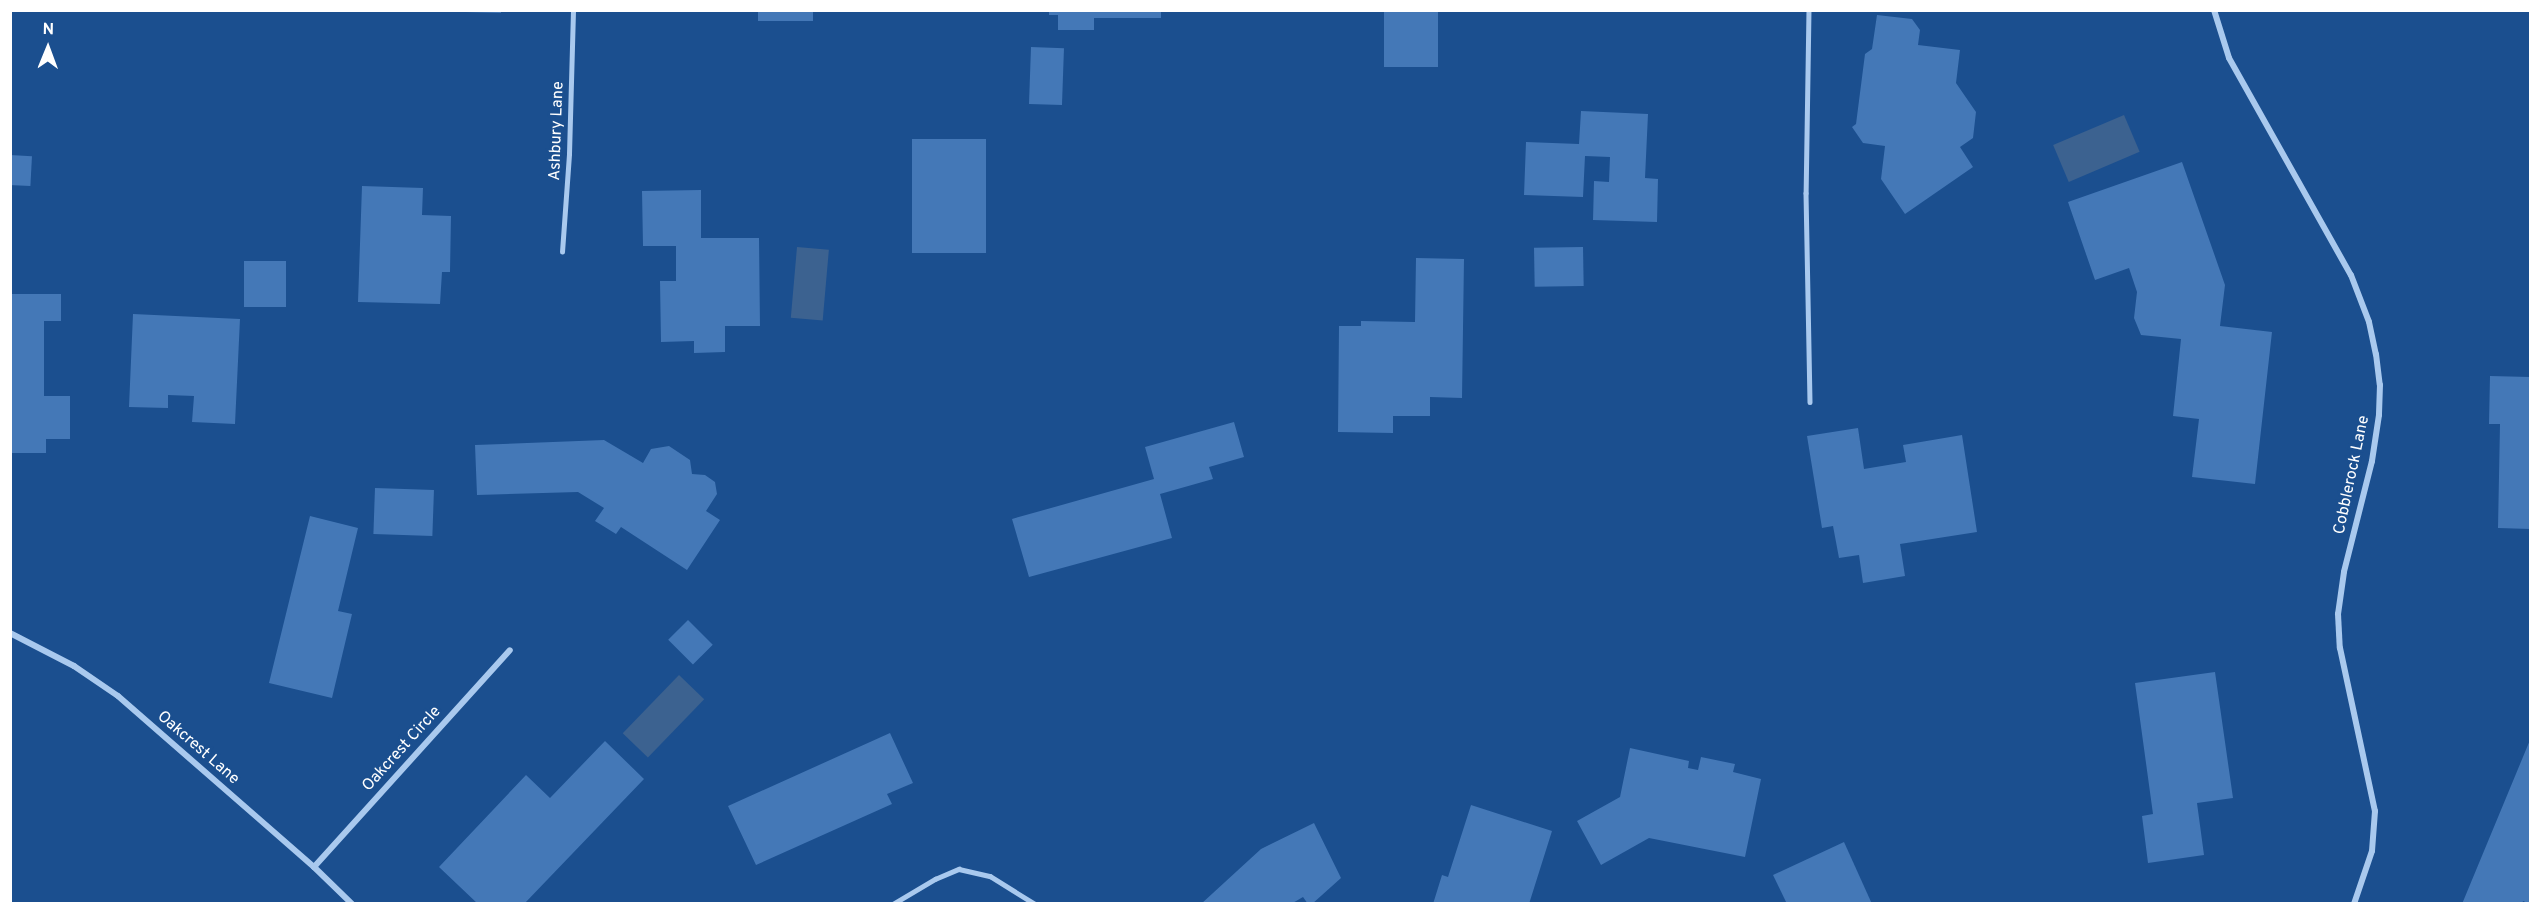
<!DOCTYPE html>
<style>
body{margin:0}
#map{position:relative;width:2541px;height:914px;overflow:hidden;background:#1b4f8f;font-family:Overpass,sans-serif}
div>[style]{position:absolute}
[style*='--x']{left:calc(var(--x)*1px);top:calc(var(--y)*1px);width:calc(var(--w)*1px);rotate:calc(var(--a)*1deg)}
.water>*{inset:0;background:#3c6290;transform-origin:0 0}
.building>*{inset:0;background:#4478b7;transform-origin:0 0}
.lane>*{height:4.5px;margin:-2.25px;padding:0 2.25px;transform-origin:2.25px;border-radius:2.25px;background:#a9c9ee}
.street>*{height:6px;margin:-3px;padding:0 3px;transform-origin:3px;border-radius:3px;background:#a9c9ee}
span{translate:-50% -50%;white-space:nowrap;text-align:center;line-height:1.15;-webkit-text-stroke:4.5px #1b4f8f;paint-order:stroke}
.street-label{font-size:16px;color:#fff}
.frame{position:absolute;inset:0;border:12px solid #fff;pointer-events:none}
.north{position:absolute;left:18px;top:18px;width:60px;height:60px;-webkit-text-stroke:4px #1b4f8f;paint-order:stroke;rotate:1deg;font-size:16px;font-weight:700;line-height:24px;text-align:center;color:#fff}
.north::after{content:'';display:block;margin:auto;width:21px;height:27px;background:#fff;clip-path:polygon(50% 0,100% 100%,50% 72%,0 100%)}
</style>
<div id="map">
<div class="water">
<i style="left:2124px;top:115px;width:40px;height:77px;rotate:67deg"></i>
<i style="left:797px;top:247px;width:32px;height:71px;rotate:5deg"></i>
<i style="left:679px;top:675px;width:35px;height:81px;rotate:44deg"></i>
</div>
<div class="building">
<i style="clip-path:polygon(465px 10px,501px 10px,501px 13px,465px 12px)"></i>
<i style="left:758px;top:10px;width:55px;height:11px"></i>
<i style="clip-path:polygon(1049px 10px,1161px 10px,1161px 18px,1094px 18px,1094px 30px,1058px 30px,1058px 15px,1049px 15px)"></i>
<i style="left:1384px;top:10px;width:54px;height:57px"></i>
<i style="clip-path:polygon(1877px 15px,1912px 19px,1920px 30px,1918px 45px,1960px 50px,1956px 83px,1976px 112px,1973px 138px,1960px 147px,1973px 167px,1905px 214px,1881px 179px,1885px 146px,1863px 143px,1852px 127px,1856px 124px,1865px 54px,1872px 49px)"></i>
<i style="left:1031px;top:47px;width:33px;height:57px;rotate:2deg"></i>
<i style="clip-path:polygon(1581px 111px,1648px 114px,1645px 178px,1658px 179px,1657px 222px,1593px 220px,1594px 181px,1609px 182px,1610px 157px,1585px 156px,1583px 197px,1524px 195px,1526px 142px,1579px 144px)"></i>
<i style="left:912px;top:139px;width:74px;height:114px"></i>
<i style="left:10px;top:155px;width:22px;height:30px;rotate:3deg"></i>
<i style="clip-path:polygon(2182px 162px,2225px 285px,2220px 326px,2272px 332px,2255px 484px,2192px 477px,2199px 419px,2173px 416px,2181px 339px,2141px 335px,2134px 318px,2137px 292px,2129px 268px,2095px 280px,2068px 202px)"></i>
<i style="clip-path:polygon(362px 186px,423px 188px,422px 215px,451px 216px,450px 272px,442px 272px,440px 304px,358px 302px)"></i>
<i style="clip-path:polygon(701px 190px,701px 238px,759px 238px,760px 326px,725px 326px,725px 352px,694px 353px,694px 341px,661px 342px,660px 281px,676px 281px,676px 246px,643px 246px,642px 191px)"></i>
<i style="left:1583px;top:247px;width:39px;height:49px;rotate:89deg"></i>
<i style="clip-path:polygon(1416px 258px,1464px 259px,1462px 398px,1430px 397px,1430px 416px,1393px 416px,1393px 433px,1338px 432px,1339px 326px,1361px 326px,1361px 321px,1415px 322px)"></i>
<i style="left:244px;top:261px;width:42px;height:46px"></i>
<i style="clip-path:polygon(10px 294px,61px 294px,61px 321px,44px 321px,44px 396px,70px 396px,70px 439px,46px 439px,46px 453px,10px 453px)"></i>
<i style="clip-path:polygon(133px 314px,240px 319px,235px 424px,192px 422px,194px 396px,168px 395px,168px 408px,129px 407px)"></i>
<i style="clip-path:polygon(2490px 376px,2530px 377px,2530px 529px,2498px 528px,2500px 424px,2489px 424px)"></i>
<i style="clip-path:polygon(1234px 422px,1244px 457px,1209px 467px,1213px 479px,1160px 494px,1172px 538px,1029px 577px,1012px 519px,1154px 479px,1145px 447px)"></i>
<i style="clip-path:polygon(1858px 428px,1864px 469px,1906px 462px,1903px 445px,1962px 435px,1977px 532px,1900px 544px,1905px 576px,1863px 583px,1859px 555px,1839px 558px,1833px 526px,1822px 528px,1807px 436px)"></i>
<i style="clip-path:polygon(604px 440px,643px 463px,651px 449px,669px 446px,690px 460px,692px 474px,705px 475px,715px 482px,717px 494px,706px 511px,720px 520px,687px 570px,621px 527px,616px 534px,595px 521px,604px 508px,578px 492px,477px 495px,475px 445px)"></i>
<i style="left:375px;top:488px;width:59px;height:46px;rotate:2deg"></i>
<i style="clip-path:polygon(310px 516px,358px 528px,338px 611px,352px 614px,332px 698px,269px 683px)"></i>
<i style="left:688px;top:620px;width:35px;height:28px;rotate:45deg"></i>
<i style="clip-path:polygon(2215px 672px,2233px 798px,2197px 803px,2204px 855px,2148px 863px,2142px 816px,2153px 814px,2135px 683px)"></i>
<i style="clip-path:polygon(890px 733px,913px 783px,887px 794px,892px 804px,756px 865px,728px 806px)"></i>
<i style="clip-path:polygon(2530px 740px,2530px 904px,2523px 901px,2522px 904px,2462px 904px)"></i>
<i style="clip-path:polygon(605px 741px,644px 779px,524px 904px,478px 904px,439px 867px,526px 775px,550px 798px)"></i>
<i style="clip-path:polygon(1630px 748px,1689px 761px,1688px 768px,1698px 770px,1701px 757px,1735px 764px,1733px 772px,1761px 779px,1745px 857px,1649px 838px,1601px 865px,1577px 821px,1620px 797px)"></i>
<i style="clip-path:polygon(1471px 805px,1552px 831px,1529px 904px,1433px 904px,1442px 875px,1448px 877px)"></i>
<i style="clip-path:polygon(1314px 823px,1341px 878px,1312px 904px,1308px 904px,1303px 897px,1291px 904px,1201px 904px,1261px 849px)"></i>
<i style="clip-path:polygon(1844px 842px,1872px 904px,1787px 904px,1773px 875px)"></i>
</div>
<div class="lane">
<i style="--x:1809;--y:10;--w:183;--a:90.9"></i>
<i style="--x:1806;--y:193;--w:209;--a:88.9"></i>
<i style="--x:562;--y:252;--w:98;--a:-85.9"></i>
<i style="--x:569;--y:154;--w:144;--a:-88.4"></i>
<i style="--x:893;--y:904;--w:49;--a:-30.8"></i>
<i style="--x:935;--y:879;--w:26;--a:-23"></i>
<i style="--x:959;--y:869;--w:32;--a:13"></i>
<i style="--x:990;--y:876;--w:53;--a:31.9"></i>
</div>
<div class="street">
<i style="--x:2214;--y:10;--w:50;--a:72.6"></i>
<i style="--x:2229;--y:58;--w:249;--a:60.7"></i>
<i style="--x:2351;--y:275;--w:50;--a:69"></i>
<i style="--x:2369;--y:322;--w:33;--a:78"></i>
<i style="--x:2376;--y:354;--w:31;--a:83"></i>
<i style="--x:2380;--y:385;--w:30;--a:92"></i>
<i style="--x:2379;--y:415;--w:47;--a:98.7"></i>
<i style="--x:2372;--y:461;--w:114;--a:104.2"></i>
<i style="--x:2344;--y:572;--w:42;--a:98.1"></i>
<i style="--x:2338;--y:614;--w:34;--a:87"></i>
<i style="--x:2340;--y:648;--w:167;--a:77.9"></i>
<i style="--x:2375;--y:811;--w:40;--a:94.3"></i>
<i style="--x:2372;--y:851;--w:56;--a:108.8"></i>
<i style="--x:10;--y:633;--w:72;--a:27.3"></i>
<i style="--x:74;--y:666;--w:53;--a:34.3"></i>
<i style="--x:118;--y:696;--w:260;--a:41.1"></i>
<i style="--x:314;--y:867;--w:53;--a:44.2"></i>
<i style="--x:314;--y:867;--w:292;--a:-47.9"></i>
</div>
<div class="street-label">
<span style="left:557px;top:131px;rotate:-88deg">Ashbury Lane</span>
<span style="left:2352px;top:475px;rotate:-78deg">Cobblerock Lane</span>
<span style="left:198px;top:748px;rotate:41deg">Oakcrest Lane</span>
<span style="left:402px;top:749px;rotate:-48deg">Oakcrest Circle</span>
</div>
<div class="frame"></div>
<div class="north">N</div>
</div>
